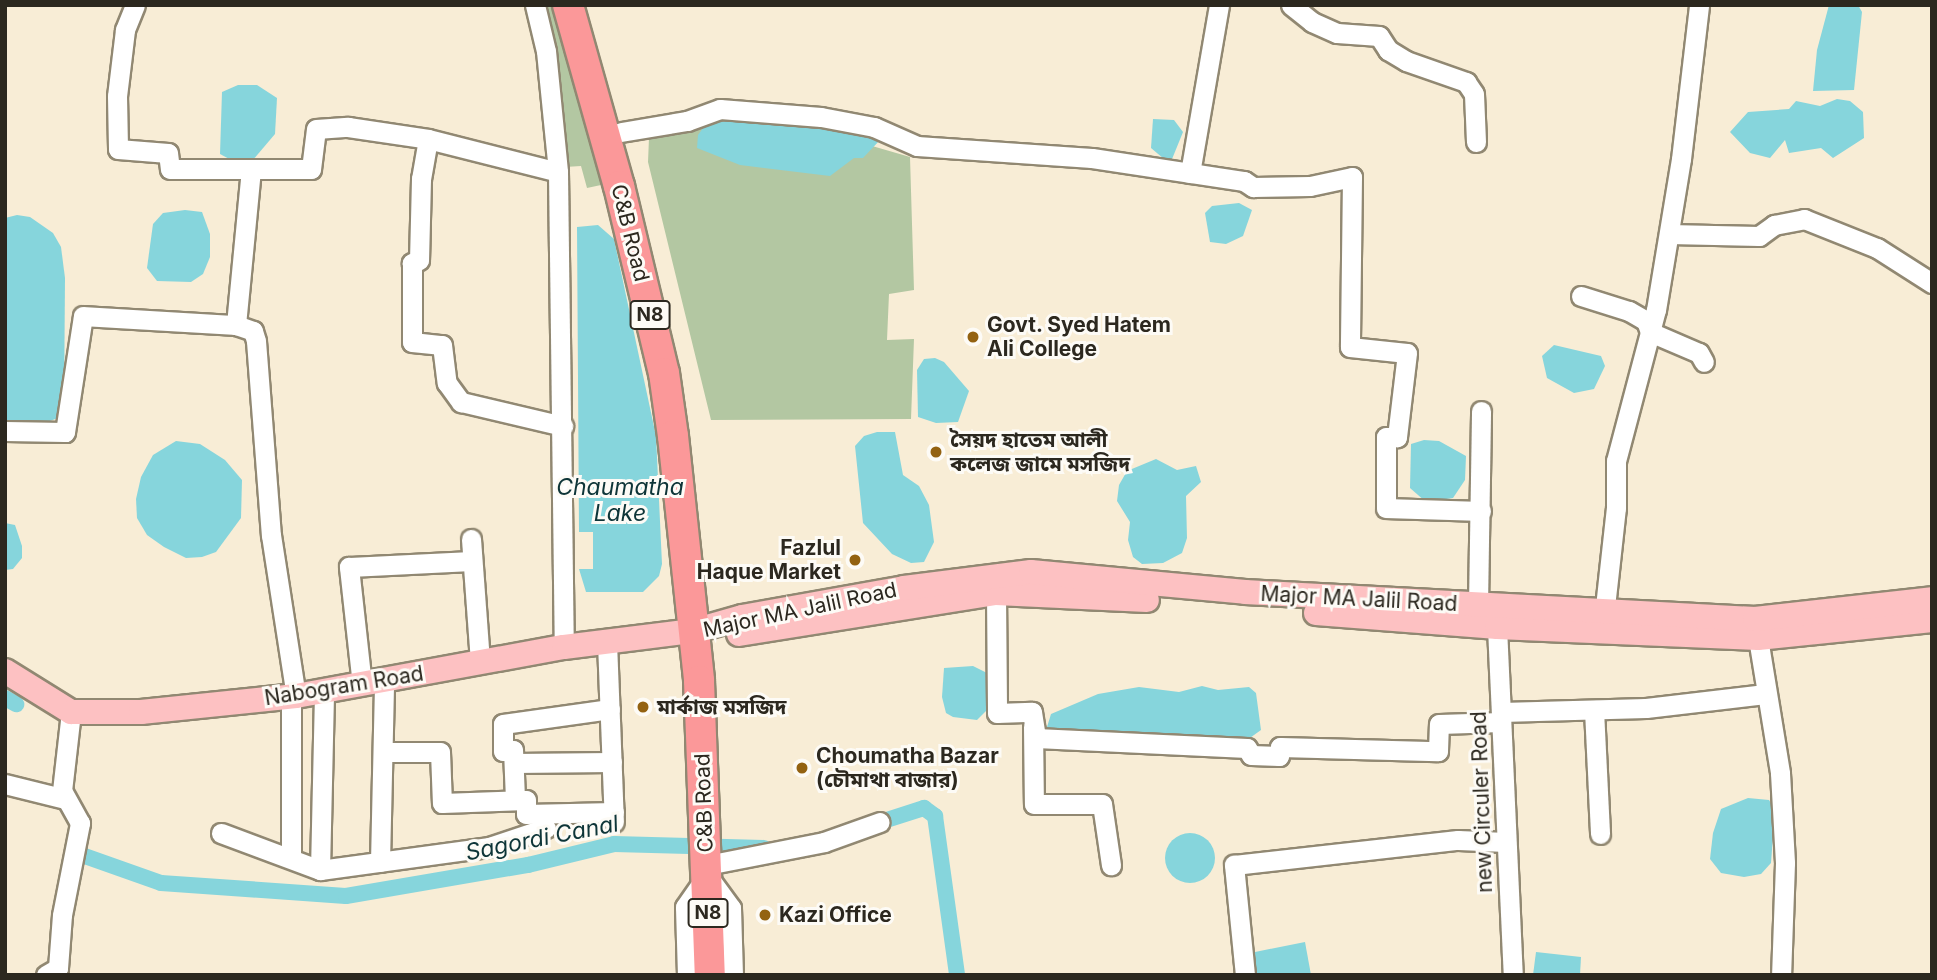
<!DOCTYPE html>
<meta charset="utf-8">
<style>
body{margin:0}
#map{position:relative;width:1937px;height:980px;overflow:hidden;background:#f8edd6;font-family:Inter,"Noto Sans Bengali",sans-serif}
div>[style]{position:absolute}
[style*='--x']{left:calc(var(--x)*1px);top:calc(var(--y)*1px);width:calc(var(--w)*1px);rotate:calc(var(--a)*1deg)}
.green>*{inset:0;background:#b3c7a2}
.water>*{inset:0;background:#86d5dc}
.round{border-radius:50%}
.canal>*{height:16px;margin:-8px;padding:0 8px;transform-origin:8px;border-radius:8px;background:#86d5dc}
.roads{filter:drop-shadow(2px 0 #918872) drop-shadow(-2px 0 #918872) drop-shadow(0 2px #918872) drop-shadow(0 -2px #918872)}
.minor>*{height:19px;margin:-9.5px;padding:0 9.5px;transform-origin:9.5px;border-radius:9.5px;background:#fff}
.major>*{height:24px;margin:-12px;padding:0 12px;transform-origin:12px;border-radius:12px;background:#fdc1c2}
.highway>*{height:30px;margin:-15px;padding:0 15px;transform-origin:15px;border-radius:15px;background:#fb9899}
.dots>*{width:19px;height:19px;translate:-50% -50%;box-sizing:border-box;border:4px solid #fdfbf6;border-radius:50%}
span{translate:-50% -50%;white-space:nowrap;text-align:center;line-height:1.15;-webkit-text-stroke:6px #fdfbf6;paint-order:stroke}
.shield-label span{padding:2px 5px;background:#fdfbf6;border:2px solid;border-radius:5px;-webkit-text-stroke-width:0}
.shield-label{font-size:19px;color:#2c281f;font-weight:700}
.street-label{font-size:21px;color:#2c281f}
.poi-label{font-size:21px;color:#2c281f;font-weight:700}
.left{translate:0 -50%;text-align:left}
.right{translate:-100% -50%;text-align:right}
.water-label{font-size:23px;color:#0e3538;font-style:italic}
.frame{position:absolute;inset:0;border:7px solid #2c281f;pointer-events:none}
</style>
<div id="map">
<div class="green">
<i style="clip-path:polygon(543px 5px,567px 5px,615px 182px,587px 188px,581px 166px,565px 167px)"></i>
<i style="clip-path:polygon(762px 114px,910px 157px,914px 290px,889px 294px,887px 340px,914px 339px,911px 419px,711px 420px,648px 162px,649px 138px,706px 119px)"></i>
</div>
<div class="water">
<i style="clip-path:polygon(1829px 5px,1858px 5px,1862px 12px,1854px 90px,1813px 91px,1817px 50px)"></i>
<i style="clip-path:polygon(238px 85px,257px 85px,277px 98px,275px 134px,252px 161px,233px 161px,220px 154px,222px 92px)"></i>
<i style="clip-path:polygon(1837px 99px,1850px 101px,1863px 112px,1864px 138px,1833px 158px,1821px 148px,1789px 153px,1785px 140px,1770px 158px,1750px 153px,1730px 132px,1748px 112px,1789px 109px,1796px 101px,1820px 106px)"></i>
<i style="clip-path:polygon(1153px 119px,1174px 120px,1183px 132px,1170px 164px,1151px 148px)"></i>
<i style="clip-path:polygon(735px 120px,801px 123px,880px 140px,863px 158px,854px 158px,830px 176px,740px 165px,697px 148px,698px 135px,706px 124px)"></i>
<i style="clip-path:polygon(1239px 203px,1252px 210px,1243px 236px,1226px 244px,1210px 242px,1205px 213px,1212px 206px)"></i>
<i style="clip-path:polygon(185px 210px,202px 212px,210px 234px,210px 257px,203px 274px,191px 282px,157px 281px,147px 268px,153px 224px,163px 213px)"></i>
<i style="clip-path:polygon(17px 215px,30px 217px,53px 233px,61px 247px,65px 278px,64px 408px,61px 417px,47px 422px,5px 422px,5px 218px)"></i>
<i style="clip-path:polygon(598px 225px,614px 239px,656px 436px,662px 564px,659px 576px,643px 592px,586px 592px,579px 569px,593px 569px,593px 532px,579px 532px,577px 227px)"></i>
<i style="clip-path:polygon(1554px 345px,1601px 356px,1605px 366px,1594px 389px,1574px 393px,1547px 378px,1542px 356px)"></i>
<i style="clip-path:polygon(935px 358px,944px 362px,969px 391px,958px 422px,936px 423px,918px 417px,917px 370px,924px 359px)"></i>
<i style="clip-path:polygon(877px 432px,895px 432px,903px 475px,919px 486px,929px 505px,934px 542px,924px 562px,911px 563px,892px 554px,863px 523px,855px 446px,864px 436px)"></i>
<i style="clip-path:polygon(1424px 440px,1439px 441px,1466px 456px,1465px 480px,1453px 498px,1426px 502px,1410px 488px,1411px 444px)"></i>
<i style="clip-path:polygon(176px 441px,200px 444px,225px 460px,242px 480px,241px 518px,216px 552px,202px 557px,186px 558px,164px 547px,147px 535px,137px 518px,136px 499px,141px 477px,153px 455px)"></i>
<i style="clip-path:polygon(1156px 459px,1177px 470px,1196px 466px,1201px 482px,1186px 496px,1187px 538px,1182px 553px,1163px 563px,1142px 564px,1133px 557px,1128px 540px,1130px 522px,1117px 501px,1119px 485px,1127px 471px)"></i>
<i style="clip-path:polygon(5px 523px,15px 525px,22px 546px,22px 558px,13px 569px,5px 570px)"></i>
<i style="clip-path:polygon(973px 666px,987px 673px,986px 711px,977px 720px,953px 717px,946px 713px,942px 697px,944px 668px)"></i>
<i style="clip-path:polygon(1202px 686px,1218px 690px,1249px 687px,1256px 693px,1261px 730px,1247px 740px,1050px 732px,1047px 727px,1051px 714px,1098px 694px,1139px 687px,1179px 692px)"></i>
<i style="clip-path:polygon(1748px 798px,1769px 800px,1775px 810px,1771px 863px,1761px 874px,1744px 877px,1721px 873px,1710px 859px,1713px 833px,1721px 809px)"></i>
<i class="round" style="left:1165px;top:833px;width:50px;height:50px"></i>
<i style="clip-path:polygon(1305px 942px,1311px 975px,1251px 975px,1255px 952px)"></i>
<i style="clip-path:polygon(1536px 952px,1581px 957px,1580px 975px,1533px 975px)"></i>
</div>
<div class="canal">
<i style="--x:5;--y:698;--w:13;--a:29"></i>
<i style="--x:871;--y:825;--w:56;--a:-17.8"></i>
<i style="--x:924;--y:808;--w:14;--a:36"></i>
<i style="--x:935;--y:816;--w:161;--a:82.1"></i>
<i style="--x:79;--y:854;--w:87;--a:19.5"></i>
<i style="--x:161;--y:883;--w:185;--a:4"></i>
<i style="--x:346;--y:896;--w:185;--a:-9.7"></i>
<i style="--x:528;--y:865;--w:89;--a:-13.7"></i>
<i style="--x:614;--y:844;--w:150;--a:1.5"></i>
</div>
<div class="roads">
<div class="minor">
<i style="--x:135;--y:5;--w:27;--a:112"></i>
<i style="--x:125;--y:30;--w:66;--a:96.9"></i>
<i style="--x:117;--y:96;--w:53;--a:88.9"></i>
<i style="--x:118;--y:149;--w:50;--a:4.6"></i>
<i style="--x:168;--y:153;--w:16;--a:83"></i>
<i style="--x:170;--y:169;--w:141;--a:0"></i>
<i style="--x:311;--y:169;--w:40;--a:-82.9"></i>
<i style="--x:316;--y:129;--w:32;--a:-4"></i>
<i style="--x:348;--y:127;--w:81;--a:8.5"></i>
<i style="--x:428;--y:139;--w:134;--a:14.2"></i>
<i style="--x:535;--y:5;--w:47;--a:76.6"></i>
<i style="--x:546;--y:51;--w:122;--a:84.3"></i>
<i style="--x:558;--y:172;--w:475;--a:89.3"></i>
<i style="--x:1291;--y:5;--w:27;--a:39"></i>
<i style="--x:1312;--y:22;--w:27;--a:24"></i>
<i style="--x:1337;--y:33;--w:42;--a:4.1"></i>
<i style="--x:1379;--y:36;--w:17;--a:57"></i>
<i style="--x:1388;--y:50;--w:21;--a:31"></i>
<i style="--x:1406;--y:61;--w:64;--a:19.3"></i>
<i style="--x:1466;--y:82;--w:14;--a:56"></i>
<i style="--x:1474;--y:94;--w:48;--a:87.6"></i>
<i style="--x:621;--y:132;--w:67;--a:-9.5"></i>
<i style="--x:687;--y:121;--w:35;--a:-20"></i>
<i style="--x:720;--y:109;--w:101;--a:4.5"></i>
<i style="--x:821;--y:117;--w:54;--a:10.7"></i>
<i style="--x:874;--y:127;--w:47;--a:23.8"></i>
<i style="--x:917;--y:146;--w:175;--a:3.9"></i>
<i style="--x:1092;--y:158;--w:154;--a:8.6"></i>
<i style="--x:1244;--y:181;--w:11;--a:34"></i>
<i style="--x:1253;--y:187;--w:57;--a:-1"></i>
<i style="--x:1310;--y:186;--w:43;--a:-12.1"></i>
<i style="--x:1352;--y:177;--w:170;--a:90.7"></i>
<i style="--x:1350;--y:347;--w:57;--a:6"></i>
<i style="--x:1407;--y:353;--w:85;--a:96.8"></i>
<i style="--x:1397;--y:437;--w:11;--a:180"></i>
<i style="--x:1386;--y:437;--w:71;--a:90"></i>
<i style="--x:1386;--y:508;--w:95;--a:1.8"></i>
<i style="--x:428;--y:139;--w:41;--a:99.9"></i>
<i style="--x:421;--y:179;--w:81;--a:91.4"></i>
<i style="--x:419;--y:260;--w:8;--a:157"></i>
<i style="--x:412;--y:263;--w:79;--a:90"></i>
<i style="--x:412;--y:342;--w:30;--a:6"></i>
<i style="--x:442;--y:345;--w:38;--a:83"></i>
<i style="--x:447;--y:383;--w:24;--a:54"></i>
<i style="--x:461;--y:402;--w:105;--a:13.2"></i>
<i style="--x:251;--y:169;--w:157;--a:95.5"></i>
<i style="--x:236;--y:325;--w:18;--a:19"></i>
<i style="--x:253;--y:331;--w:10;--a:73"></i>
<i style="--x:256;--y:341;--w:195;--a:85.6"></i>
<i style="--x:271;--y:535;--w:163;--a:81.2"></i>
<i style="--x:1190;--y:173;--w:170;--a:-80.2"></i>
<i style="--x:1669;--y:234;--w:90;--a:1.3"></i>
<i style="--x:1759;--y:236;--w:19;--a:-36"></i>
<i style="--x:1774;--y:225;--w:31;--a:-11"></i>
<i style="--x:1804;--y:219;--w:79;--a:21.7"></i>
<i style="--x:1877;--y:248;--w:65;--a:32.5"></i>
<i style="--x:1581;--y:296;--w:50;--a:17.4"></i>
<i style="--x:1629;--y:311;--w:20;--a:30"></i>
<i style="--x:1646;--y:321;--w:12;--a:70"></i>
<i style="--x:1650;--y:332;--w:53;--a:23.2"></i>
<i style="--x:1699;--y:353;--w:10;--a:61"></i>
<i style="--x:5;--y:431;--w:60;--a:1"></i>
<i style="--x:65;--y:432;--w:117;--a:-81.2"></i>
<i style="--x:83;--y:316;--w:153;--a:3.4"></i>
<i style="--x:471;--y:539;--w:124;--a:85.8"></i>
<i style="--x:996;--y:593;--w:120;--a:89.5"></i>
<i style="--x:997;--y:713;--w:35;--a:-2"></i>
<i style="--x:1032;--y:712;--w:26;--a:81"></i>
<i style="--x:1036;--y:738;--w:211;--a:2.7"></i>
<i style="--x:1247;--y:748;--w:8;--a:60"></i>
<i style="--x:1251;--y:755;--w:28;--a:2"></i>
<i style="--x:1279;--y:756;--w:9;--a:-84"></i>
<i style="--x:1280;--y:747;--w:158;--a:1.5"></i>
<i style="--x:1438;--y:751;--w:27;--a:-88"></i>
<i style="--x:1439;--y:724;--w:62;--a:-1.8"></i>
<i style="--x:1478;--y:605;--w:194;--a:-89.1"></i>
<i style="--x:1603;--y:625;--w:118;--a:-83.7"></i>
<i style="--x:1616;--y:508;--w:47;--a:-90"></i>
<i style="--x:1616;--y:461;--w:156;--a:-75.2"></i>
<i style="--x:1656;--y:310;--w:153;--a:-80.6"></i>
<i style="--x:1681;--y:159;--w:155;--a:-83.3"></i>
<i style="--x:1497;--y:627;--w:348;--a:87.4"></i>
<i style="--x:1758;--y:638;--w:137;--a:80.7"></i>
<i style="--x:1780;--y:773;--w:90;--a:86.8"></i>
<i style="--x:1785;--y:863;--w:112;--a:92"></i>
<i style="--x:607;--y:642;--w:180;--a:87.8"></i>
<i style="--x:362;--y:685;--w:119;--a:-96.3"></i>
<i style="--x:349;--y:567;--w:123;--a:-2.8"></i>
<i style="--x:1594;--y:710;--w:124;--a:87.2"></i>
<i style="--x:1501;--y:712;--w:145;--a:-1.6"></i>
<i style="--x:1646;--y:708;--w:120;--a:-6.7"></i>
<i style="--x:1033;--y:727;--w:77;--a:89.3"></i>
<i style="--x:1034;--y:804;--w:68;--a:0"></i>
<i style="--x:1102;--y:804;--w:62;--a:81.6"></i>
<i style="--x:384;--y:752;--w:56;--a:0"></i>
<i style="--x:440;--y:752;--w:51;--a:87.8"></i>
<i style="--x:442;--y:803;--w:84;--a:-2"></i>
<i style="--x:526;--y:800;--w:14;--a:90"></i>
<i style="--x:526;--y:814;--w:88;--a:-1.3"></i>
<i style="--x:514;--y:763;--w:98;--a:-0.6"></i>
<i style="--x:5;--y:784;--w:62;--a:14"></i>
<i style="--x:515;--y:799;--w:49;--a:-92.3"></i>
<i style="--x:513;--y:750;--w:10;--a:174"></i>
<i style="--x:503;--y:751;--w:27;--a:-90"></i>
<i style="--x:503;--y:724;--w:108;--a:-8"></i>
<i style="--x:221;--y:833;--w:106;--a:20.5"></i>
<i style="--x:320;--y:870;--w:171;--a:-7.8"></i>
<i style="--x:489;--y:847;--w:60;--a:-18.4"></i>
<i style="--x:291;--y:856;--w:160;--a:-90"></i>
<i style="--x:380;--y:862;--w:181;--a:-88.7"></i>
<i style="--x:707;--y:865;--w:119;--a:-11.1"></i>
<i style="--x:824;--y:842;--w:59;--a:-19.7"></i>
<i style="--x:320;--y:870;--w:179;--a:-88.7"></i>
<i style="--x:46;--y:975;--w:14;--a:-30"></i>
<i style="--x:58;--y:968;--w:53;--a:-85.7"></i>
<i style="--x:62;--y:915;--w:94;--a:-78.9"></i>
<i style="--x:80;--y:823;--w:37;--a:-119"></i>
<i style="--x:62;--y:791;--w:80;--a:-83.5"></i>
<i style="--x:687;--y:975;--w:68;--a:-91.7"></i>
<i style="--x:685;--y:907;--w:39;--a:-55"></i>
<i style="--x:707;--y:875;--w:41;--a:54"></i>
<i style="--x:731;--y:908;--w:67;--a:88.3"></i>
<i style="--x:1245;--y:975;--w:111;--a:-95.7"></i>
<i style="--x:1234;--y:865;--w:225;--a:-6.4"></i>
<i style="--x:1458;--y:840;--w:48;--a:2.4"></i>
</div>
<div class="major">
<i style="--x:1316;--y:613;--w:182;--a:4.4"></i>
<i style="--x:1497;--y:627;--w:261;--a:2.4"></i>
<i style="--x:1758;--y:638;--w:175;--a:-5.9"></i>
<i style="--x:739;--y:634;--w:260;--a:-9.1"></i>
<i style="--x:996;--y:593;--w:151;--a:2.7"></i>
<i style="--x:5;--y:671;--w:78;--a:31.8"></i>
<i style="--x:71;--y:712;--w:70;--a:0"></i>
<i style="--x:141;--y:712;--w:156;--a:-5.9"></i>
<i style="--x:296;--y:696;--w:272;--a:-10.4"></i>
<i style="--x:564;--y:647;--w:130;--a:-7.1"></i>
<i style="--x:693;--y:631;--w:51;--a:-15.9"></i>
<i style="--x:742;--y:617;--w:165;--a:-10.1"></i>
<i style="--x:904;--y:588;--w:128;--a:-7.2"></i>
<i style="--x:1031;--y:572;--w:215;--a:5.3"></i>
<i style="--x:1245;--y:592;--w:511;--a:3.03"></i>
<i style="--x:1755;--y:619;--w:178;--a:-6.4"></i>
</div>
<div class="highway">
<i style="--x:568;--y:5;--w:188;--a:74.3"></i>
<i style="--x:619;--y:186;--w:192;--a:76.5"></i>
<i style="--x:664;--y:373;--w:64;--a:81.9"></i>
<i style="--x:673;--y:436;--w:246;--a:83.9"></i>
<i style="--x:699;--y:681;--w:294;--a:87.9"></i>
</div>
</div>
<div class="dots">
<i style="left:973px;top:337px;background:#936211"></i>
<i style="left:936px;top:452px;background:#936211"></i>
<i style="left:855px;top:560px;background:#936211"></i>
<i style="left:643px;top:707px;background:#936211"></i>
<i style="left:802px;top:768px;background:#936211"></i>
<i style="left:765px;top:915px;background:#936211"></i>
</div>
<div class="shield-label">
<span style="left:650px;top:315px">N8</span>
<span style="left:708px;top:913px">N8</span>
</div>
<div class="street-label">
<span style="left:630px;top:233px;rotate:76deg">C&amp;B Road</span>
<span style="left:1359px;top:599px;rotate:3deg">Major MA Jalil Road</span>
<span style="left:800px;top:610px;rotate:-12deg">Major MA Jalil Road</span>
<span style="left:344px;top:686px;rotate:-9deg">Nabogram Road</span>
<span style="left:1482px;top:802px;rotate:-92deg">new Circuler Road</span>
<span style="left:704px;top:803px;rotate:-92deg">C&amp;B Road</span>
</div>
<div class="poi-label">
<span class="left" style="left:987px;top:337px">Govt. Syed Hatem<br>Ali College</span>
<span class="left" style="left:950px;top:452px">সৈয়দ হাতেম আলী<br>কলেজ জামে মসজিদ</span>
<span class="right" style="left:841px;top:560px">Fazlul<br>Haque Market</span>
<span class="left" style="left:657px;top:707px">মার্কাজ মসজিদ</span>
<span class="left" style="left:816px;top:768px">Choumatha Bazar<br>(চৌমাথা বাজার)</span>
<span class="left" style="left:779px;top:915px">Kazi Office</span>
</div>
<div class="water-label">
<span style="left:620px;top:500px">Chaumatha<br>Lake</span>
<span style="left:542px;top:838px;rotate:-11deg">Sagordi Canal</span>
</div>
<div class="frame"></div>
</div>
